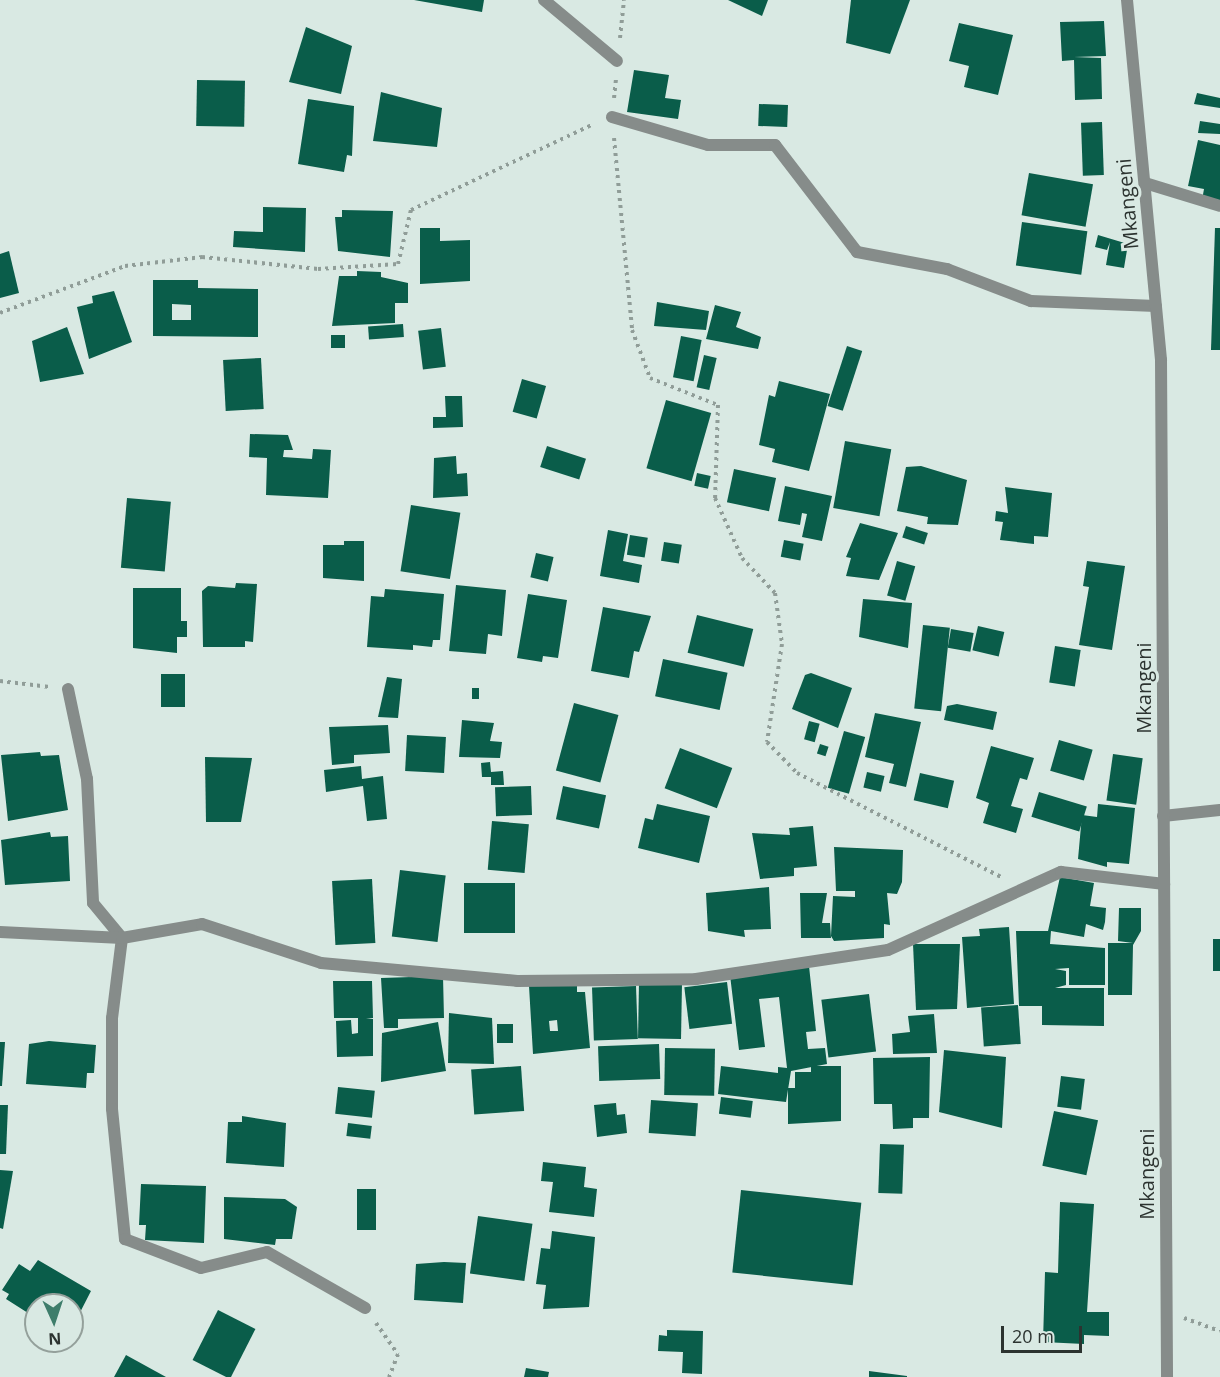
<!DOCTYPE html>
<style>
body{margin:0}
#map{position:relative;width:1220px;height:1377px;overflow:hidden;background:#d9e9e3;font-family:"Open Sans",sans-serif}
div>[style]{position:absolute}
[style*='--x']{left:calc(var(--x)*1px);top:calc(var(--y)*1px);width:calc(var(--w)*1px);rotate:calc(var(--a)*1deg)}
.building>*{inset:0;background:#0a5d4a;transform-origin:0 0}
.path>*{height:4px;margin-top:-2px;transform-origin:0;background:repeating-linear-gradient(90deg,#909d98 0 3px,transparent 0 7.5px)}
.minor>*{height:12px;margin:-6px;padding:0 6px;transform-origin:6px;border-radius:6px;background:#868c8a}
.tertiary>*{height:12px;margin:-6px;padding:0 6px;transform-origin:6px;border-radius:6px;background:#868c8a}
span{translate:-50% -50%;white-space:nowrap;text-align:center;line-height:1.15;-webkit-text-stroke:6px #d9e9e3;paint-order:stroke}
.street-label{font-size:20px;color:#2c3330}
.north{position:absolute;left:24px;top:1293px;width:60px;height:60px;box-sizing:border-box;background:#d9e9e3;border:2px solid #94a09b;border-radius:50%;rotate:177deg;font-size:16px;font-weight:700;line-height:24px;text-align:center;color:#2c3330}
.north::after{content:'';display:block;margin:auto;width:21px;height:27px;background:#3e7d6b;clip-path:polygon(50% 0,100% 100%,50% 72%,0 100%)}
.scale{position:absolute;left:1001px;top:1326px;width:81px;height:27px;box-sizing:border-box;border:3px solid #2c3330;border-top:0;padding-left:8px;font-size:18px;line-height:21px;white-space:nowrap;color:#2c3330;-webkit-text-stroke:4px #d9e9e3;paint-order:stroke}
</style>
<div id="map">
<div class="building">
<i style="clip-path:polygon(414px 0,484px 0,482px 12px)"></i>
<i style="clip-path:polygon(728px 0,768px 0,762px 16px)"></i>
<i style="clip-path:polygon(851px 0,910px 0,890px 54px,846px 43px)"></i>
<i style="clip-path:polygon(1104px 21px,1106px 56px,1074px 57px,1101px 58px,1102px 99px,1075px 100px,1074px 60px,1062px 61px,1060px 22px)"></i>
<i style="clip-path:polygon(959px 23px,1013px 35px,998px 95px,964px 87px,969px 66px,949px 61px)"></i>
<i style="clip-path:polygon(306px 27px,352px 46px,341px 94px,289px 82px)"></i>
<i style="clip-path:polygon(634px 70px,669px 75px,665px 98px,681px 100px,678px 119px,627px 112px)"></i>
<i style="left:197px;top:80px;width:48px;height:46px;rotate:1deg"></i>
<i style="clip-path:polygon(381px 92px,442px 108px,437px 147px,373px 141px)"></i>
<i style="clip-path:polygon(1197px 93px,1220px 98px,1220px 108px,1194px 104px)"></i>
<i style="clip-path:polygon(308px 99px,354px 106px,352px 156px,347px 155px,344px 172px,298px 164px)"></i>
<i style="left:759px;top:104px;width:29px;height:22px;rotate:2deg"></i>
<i style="clip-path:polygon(1200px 121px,1220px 124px,1220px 134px,1198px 133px)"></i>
<i style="left:1102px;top:122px;width:53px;height:21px;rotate:88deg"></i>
<i style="clip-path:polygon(1198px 140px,1220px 145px,1220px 203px,1202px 200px,1204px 189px,1188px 186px)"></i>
<i style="left:1029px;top:173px;width:65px;height:43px;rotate:10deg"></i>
<i style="clip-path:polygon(263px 207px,306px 208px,305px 252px,233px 247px,234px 231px,263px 232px)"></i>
<i style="clip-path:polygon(342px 210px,393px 211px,390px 257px,338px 251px,335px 217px,342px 217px)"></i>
<i style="left:1022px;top:222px;width:66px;height:44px;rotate:8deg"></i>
<i style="clip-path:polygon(420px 228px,440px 228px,440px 241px,470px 240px,470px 281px,420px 284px)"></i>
<i style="clip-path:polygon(1215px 228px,1220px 228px,1220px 350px,1211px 350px)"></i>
<i style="clip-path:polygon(1098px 235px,1128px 244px,1124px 268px,1106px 265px,1110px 242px,1107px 250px,1095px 247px)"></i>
<i style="clip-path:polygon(9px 251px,19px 293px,0 298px,0 254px)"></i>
<i style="clip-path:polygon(357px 271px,381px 272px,381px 277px,408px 283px,408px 303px,395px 303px,395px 323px,332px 326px,339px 276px,357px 276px)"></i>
<i style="clip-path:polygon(evenodd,153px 280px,198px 280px,198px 288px,258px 289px,258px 337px,153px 336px,153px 280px,172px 304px,191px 305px,191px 320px,172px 320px,172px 304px)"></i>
<i style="clip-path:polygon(114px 291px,132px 342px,89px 359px,77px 307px,93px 303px,92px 296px)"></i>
<i style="clip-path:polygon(657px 302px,709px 311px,706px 330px,654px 326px)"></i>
<i style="clip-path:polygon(715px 305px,741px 312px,736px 327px,761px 337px,758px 349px,706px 339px)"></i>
<i style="left:403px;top:324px;width:13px;height:35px;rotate:86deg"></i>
<i style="clip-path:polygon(67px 327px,84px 374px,40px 382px,32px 341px)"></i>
<i style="left:441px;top:328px;width:39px;height:23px;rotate:83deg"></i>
<i style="left:331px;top:335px;width:14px;height:13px"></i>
<i style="left:681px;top:336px;width:21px;height:42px;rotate:11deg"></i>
<i style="left:847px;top:346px;width:16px;height:63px;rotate:18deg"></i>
<i style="left:704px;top:355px;width:13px;height:33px;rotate:13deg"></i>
<i style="left:261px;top:358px;width:51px;height:38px;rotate:87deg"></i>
<i style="left:522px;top:379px;width:25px;height:34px;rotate:16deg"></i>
<i style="clip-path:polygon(779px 381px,830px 394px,809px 471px,772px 462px,775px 449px,759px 445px,769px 395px,775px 397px)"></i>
<i style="clip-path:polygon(445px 396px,462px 396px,463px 427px,433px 428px,433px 417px,446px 417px)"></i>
<i style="left:666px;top:400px;width:47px;height:71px;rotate:16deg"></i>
<i style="clip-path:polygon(250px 434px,288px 435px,293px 450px,284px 450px,283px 457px,312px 459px,313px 449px,331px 450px,328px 498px,266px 495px,267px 458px,249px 457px)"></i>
<i style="left:845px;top:441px;width:47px;height:68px;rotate:10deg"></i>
<i style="left:547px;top:446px;width:41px;height:22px;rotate:18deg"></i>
<i style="clip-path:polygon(456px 456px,457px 474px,467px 473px,468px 496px,433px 498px,434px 458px)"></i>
<i style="clip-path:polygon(921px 466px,967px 480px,958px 525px,927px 524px,928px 517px,897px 511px,906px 467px)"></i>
<i style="left:734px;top:469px;width:43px;height:34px;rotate:12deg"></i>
<i style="left:697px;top:473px;width:14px;height:13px;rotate:12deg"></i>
<i style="clip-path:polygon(785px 486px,832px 496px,822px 541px,802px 537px,807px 514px,802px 513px,800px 525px,778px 521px)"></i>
<i style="clip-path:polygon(1005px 487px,1052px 493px,1048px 537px,1034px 536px,1034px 544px,1000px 540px,1003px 522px,995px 521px,996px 511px,1008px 513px)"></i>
<i style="left:127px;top:498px;width:44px;height:70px;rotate:5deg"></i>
<i style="left:411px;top:505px;width:50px;height:67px;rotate:9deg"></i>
<i style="clip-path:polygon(860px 523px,898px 533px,879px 580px,846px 576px,851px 558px,846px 557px)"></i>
<i style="left:906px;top:526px;width:23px;height:12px;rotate:18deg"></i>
<i style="clip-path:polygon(608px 530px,628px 534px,623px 561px,642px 565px,639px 583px,600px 576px)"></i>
<i style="left:630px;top:535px;width:18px;height:20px;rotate:9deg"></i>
<i style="left:784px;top:540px;width:20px;height:17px;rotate:11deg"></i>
<i style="clip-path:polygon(344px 541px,364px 541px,364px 581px,323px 578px,323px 545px,344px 545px)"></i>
<i style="left:664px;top:542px;width:18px;height:19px;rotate:9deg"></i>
<i style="left:536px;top:553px;width:18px;height:25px;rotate:13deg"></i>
<i style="left:897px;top:561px;width:19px;height:36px;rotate:16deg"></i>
<i style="clip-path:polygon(1087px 561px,1125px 566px,1112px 650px,1079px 645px,1089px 587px,1083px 586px)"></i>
<i style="clip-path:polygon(236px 583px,257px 584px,253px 642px,245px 641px,245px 647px,203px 647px,202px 591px,208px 586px,235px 588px)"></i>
<i style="clip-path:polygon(456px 585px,506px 590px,502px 636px,488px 634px,486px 654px,449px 651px)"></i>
<i style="clip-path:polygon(133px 588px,181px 588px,181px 621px,187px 621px,187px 637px,177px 637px,177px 653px,133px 648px)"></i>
<i style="clip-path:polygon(385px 589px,444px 594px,440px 640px,433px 640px,432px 647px,413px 645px,413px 650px,367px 647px,371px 596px,384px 597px)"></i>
<i style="clip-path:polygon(528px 594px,567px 600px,558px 658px,543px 656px,542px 662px,517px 658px)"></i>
<i style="clip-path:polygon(863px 599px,912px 603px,908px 648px,859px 637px)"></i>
<i style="clip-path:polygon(603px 607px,651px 616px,639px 652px,634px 651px,629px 678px,591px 671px)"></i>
<i style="left:697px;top:615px;width:58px;height:39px;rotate:14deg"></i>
<i style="left:923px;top:625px;width:27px;height:84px;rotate:6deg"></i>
<i style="left:978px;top:626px;width:27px;height:25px;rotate:13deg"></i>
<i style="left:951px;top:629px;width:23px;height:19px;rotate:10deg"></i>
<i style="left:1055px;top:646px;width:26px;height:37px;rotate:9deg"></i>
<i style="left:663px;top:659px;width:66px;height:38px;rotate:12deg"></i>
<i style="clip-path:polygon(811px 673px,852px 688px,838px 728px,792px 709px,805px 675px)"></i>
<i style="left:185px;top:674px;width:33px;height:24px;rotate:90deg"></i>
<i style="clip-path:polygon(387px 677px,402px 679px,398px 718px,378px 717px)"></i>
<i style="left:472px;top:688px;width:7px;height:11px"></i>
<i style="left:574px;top:703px;width:46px;height:70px;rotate:15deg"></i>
<i style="clip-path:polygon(957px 704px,997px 712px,993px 730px,944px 720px,947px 706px)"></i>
<i style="clip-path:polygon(875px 713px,921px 722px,906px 787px,889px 783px,894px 764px,865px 757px)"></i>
<i style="clip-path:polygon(462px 720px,494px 723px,490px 741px,502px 742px,500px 758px,459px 757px)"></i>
<i style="left:809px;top:721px;width:11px;height:19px;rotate:15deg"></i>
<i style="clip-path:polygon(388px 725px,390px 753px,354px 755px,354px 763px,332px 765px,329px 727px)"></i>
<i style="left:844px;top:731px;width:22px;height:59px;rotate:16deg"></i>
<i style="left:407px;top:735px;width:39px;height:36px;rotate:3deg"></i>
<i style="left:1059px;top:740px;width:35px;height:32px;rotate:16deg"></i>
<i style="left:820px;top:744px;width:9px;height:10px;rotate:18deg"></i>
<i style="clip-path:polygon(991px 746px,1034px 758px,1027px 780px,1020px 778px,1011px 806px,1023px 809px,1016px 833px,983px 823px,989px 803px,976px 798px)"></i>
<i style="left:680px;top:748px;width:56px;height:43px;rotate:21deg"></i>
<i style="clip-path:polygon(40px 752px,41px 756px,59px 755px,68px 810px,8px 821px,1px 755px)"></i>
<i style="left:1113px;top:754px;width:30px;height:47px;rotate:8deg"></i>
<i style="clip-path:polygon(205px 757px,252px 758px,241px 822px,206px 822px)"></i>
<i style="clip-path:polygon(490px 762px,491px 772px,503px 771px,504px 785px,491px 785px,491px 777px,482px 777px,481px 763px)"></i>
<i style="clip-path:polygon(361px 766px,362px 779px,383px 776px,387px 819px,367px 821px,363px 786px,326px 792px,324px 770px)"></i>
<i style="left:867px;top:772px;width:18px;height:16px;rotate:13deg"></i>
<i style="left:920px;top:773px;width:35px;height:28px;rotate:13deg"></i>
<i style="left:531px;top:786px;width:29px;height:36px;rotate:88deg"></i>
<i style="left:563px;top:786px;width:44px;height:34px;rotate:12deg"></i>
<i style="left:1039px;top:792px;width:50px;height:26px;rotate:17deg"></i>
<i style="clip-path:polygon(657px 804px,710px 816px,699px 863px,638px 848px,645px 818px,653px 820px)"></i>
<i style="clip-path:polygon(1098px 804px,1135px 808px,1129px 864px,1107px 862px,1107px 867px,1078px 859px,1082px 815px,1097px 817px)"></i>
<i style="left:492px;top:821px;width:37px;height:49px;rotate:5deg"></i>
<i style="clip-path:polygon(813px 826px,817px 866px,794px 868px,794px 876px,760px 879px,752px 833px,790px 835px,789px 828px)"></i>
<i style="clip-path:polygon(50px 832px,51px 837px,68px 836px,70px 881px,5px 885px,1px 840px)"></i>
<i style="clip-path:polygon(834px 847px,903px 850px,902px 882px,897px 894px,887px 893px,890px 925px,884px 924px,884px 938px,834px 941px,831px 936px,833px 896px,855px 897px,855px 891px,836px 891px)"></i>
<i style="left:400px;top:870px;width:46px;height:67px;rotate:7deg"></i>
<i style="clip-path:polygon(1060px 877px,1094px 883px,1090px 906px,1106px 908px,1105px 922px,1103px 930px,1086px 924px,1084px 937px,1051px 931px,1050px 944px,1105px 948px,1105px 985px,1069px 985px,1069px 968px,1055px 969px,1066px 971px,1066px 985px,1055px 988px,1104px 988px,1104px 1026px,1042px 1025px,1042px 1006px,1019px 1006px,1016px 931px,1048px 931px)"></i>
<i style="left:372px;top:879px;width:64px;height:40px;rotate:87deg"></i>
<i style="left:515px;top:883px;width:50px;height:51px;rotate:90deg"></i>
<i style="clip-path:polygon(769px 887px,771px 929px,744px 930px,745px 937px,708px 931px,706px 893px)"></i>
<i style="clip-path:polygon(800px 893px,827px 893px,822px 923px,830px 923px,831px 938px,801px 938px)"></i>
<i style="clip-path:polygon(1119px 908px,1141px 908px,1141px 931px,1133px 945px,1132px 995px,1108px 995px,1108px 943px,1133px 943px,1118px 941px)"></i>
<i style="clip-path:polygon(1009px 927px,1014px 1004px,967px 1008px,962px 937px,980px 936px,979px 929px)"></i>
<i style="left:1213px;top:939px;width:7px;height:32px"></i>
<i style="clip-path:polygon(913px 944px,960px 944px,957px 1009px,916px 1010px)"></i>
<i style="clip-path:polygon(809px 966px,816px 1031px,806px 1032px,808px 1049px,825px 1048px,827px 1064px,791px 1071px,786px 1102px,718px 1094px,721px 1066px,778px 1073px,778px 1067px,787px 1068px,779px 997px,759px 999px,765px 1047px,739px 1050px,730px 975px)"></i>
<i style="clip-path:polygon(443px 976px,444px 1018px,398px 1019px,398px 1028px,384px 1028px,381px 978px)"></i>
<i style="clip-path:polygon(333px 981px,372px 981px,373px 1018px,366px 1019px,373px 1019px,373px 1056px,337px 1057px,336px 1021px,351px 1020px,352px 1034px,358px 1033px,358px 1018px,334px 1018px)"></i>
<i style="left:727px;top:982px;width:42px;height:43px;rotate:83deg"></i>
<i style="clip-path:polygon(evenodd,577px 983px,577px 992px,585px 992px,590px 1048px,533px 1054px,529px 986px,577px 983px,557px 1020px,558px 1031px,550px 1031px,549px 1021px,557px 1020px)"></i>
<i style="left:682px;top:983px;width:56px;height:43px;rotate:91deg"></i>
<i style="left:636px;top:986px;width:53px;height:44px;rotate:88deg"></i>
<i style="left:869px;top:994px;width:58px;height:48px;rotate:83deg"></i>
<i style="left:1018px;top:1005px;width:39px;height:37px;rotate:86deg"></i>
<i style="clip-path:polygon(449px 1013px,492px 1018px,494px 1064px,448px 1063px)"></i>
<i style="clip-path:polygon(934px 1014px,937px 1053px,893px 1054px,892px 1034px,910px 1032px,908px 1016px)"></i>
<i style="clip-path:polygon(438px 1022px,446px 1071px,381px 1082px,382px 1033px)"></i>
<i style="left:497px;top:1024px;width:16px;height:19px"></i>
<i style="clip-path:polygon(49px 1041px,96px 1045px,94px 1073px,87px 1073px,86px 1088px,26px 1084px,29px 1044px)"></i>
<i style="clip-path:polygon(0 1042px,5px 1042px,2px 1086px,0 1086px)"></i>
<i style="left:659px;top:1044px;width:35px;height:61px;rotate:88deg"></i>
<i style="left:665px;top:1048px;width:50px;height:47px;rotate:1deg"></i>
<i style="clip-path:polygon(944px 1050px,1006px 1057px,1002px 1128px,939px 1112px)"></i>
<i style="clip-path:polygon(930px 1057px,929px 1118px,913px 1118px,913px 1128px,893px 1129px,892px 1104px,874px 1104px,873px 1058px)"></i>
<i style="left:521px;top:1066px;width:45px;height:50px;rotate:86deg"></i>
<i style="clip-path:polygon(811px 1066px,841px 1066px,841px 1121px,788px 1124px,788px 1088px,795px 1088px,795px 1072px,811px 1072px)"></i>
<i style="left:1061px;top:1076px;width:24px;height:31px;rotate:7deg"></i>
<i style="left:338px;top:1087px;width:37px;height:27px;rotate:6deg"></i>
<i style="left:721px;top:1097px;width:32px;height:17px;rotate:7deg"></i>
<i style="left:651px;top:1100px;width:47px;height:33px;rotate:4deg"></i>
<i style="clip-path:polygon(616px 1103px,617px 1115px,625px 1114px,627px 1133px,597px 1137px,594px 1105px)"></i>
<i style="clip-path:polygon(0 1105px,8px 1105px,6px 1154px,0 1154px)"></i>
<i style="left:1054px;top:1111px;width:45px;height:56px;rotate:12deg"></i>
<i style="clip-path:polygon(242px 1116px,286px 1123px,284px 1167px,226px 1163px,228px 1122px,242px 1122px)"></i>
<i style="left:348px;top:1123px;width:24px;height:13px;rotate:7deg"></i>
<i style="left:880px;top:1144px;width:24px;height:49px;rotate:2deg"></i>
<i style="clip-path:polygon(543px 1162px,586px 1167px,584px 1187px,597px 1189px,594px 1217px,549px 1212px,553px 1182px,541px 1181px)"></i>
<i style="clip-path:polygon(0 1170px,13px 1171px,3px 1229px,0 1228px)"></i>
<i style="clip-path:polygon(141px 1184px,206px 1186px,204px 1243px,145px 1240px,146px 1225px,139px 1225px)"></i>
<i style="left:357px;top:1189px;width:19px;height:41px"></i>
<i style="left:741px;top:1190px;width:121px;height:83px;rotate:6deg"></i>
<i style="clip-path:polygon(224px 1197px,285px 1199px,297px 1207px,292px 1239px,276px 1239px,275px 1245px,224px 1239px)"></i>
<i style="clip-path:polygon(1060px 1202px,1094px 1204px,1087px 1312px,1109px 1312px,1109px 1336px,1084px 1335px,1084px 1344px,1043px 1342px,1045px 1272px,1058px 1273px)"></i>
<i style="left:478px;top:1216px;width:55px;height:58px;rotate:8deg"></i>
<i style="clip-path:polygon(552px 1231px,595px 1237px,589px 1307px,543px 1309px,546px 1285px,536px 1284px,541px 1248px,550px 1249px)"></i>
<i style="clip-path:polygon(38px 1260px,91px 1291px,72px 1328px,72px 1305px,36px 1305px,28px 1313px,6px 1299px,9px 1294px,2px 1290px,19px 1264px,30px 1271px)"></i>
<i style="clip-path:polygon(444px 1262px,466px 1263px,463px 1303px,414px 1300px,416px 1264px)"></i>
<i style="left:218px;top:1310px;width:42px;height:56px;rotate:27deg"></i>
<i style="clip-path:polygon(667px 1330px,703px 1331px,702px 1374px,682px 1373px,683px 1352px,658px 1351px,659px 1335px,667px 1336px)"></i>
<i style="clip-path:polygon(126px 1355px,166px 1377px,114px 1377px)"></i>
<i style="clip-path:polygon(526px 1368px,549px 1372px,548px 1377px,524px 1377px)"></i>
<i style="clip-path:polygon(869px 1371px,907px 1376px,907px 1377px,869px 1377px)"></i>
</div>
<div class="path">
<i style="--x:620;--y:38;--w:38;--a:-84"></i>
<i style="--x:614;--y:98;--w:20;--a:-84"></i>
<i style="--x:614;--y:138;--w:193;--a:84.6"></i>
<i style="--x:632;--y:330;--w:51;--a:69.4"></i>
<i style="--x:650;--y:378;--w:73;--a:21.7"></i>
<i style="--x:718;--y:405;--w:93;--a:91.8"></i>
<i style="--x:715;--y:498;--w:66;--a:65.8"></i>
<i style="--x:742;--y:558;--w:48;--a:46.7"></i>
<i style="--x:775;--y:593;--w:51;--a:82.2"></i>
<i style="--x:782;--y:644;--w:99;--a:98.7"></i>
<i style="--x:767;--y:742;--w:43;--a:45.9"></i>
<i style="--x:797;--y:773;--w:231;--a:27"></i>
<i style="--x:0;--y:313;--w:134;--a:-20.6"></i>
<i style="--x:125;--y:266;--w:78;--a:-6.7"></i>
<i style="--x:202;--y:257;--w:117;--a:5.9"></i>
<i style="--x:318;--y:269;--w:80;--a:-3.6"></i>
<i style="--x:398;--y:264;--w:56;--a:-76.5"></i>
<i style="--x:411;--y:210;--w:202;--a:-25.2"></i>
<i style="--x:0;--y:681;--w:50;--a:6.8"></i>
<i style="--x:1184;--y:1318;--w:38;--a:20"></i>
<i style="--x:376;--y:1323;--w:38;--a:55"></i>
<i style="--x:398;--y:1354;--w:25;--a:111"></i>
</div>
<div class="minor">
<i style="--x:544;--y:0;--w:95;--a:39.9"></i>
<i style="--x:612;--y:117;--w:100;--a:16.3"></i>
<i style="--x:708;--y:145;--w:67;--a:0"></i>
<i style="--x:775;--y:145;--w:135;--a:52.5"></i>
<i style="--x:857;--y:252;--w:92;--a:10.7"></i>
<i style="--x:947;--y:269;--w:90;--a:20.9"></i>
<i style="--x:1031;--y:301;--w:125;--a:2.3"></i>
<i style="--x:1145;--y:183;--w:78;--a:17"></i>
<i style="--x:68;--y:689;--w:92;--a:78.1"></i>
<i style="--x:87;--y:779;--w:124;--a:87.2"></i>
<i style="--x:93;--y:903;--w:45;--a:50.4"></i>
<i style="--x:122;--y:938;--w:81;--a:97.1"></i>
<i style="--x:112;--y:1018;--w:91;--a:90"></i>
<i style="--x:112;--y:1109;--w:131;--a:84.3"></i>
<i style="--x:125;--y:1239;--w:81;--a:20.9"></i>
<i style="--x:201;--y:1268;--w:68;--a:-13.6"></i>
<i style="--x:267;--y:1252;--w:113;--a:29.7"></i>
<i style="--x:1163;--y:816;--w:57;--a:-6"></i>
<i style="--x:0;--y:932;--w:122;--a:2.8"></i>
<i style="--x:122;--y:938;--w:81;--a:-9.9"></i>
<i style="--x:202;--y:924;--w:125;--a:18.1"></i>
<i style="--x:321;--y:963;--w:197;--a:5.2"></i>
<i style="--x:517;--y:981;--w:179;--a:-0.6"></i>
<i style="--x:696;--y:979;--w:194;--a:-8.6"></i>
<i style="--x:888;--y:950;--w:190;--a:-24.3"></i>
<i style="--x:1061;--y:872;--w:104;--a:6.6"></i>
</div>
<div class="tertiary">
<i style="--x:1127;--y:0;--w:362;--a:84.6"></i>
<i style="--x:1161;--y:360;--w:1017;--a:89.66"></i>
</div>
<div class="street-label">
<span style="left:1127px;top:204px;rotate:-95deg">Mkangeni</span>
<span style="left:1143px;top:688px;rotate:-90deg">Mkangeni</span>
<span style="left:1146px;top:1174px;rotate:-90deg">Mkangeni</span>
</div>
<div class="north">N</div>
<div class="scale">20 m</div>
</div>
